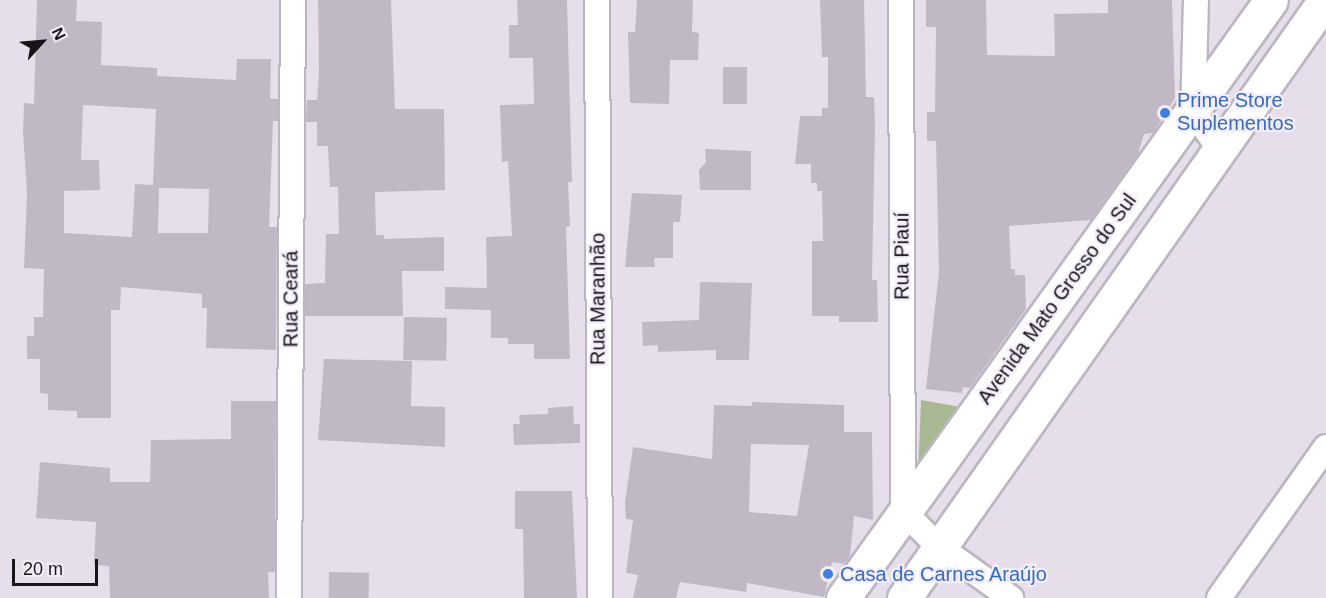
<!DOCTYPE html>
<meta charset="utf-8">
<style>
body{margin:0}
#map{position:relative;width:1326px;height:598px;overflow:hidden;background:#e6dfeb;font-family:Helvetica,sans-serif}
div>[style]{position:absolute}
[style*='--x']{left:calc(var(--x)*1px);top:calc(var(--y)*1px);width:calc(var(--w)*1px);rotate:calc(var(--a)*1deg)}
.green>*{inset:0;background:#a7b893}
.building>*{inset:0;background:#c0b9c5;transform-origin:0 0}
.roads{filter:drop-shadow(2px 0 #bdb6c2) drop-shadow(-2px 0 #bdb6c2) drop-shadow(0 2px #bdb6c2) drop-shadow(0 -2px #bdb6c2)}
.street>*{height:24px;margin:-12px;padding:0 12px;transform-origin:12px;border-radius:12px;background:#fff}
.secondary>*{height:33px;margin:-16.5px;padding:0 16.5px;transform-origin:16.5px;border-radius:16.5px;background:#fff}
.dots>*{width:16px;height:16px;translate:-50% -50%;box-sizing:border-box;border:3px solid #f3ecf9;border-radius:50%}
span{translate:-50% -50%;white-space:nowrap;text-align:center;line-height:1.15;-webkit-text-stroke:4.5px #f3ecf9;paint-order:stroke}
.shop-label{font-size:20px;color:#366cbe}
.left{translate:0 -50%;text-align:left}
.street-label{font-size:20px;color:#181519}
.north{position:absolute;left:12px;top:12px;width:60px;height:60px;-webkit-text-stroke:4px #f3ecf9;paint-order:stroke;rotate:64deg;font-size:16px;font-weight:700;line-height:24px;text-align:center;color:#181519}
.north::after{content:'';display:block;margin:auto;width:21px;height:27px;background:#181519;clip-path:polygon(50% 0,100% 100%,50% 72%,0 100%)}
.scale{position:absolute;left:12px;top:559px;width:86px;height:27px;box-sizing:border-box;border:3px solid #181519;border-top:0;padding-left:8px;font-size:18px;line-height:21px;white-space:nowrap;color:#181519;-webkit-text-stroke:4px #f3ecf9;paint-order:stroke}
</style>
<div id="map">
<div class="green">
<i style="clip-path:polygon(921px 400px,966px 408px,918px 475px)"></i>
</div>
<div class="building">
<i style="clip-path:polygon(evenodd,37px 0,77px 0,76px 21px,102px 22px,101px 65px,157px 68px,157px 76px,236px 80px,237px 59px,271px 59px,270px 99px,278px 99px,278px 121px,273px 121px,269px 227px,277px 227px,276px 350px,206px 348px,207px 308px,202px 308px,202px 294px,121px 287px,120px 310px,111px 310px,111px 418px,77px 418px,77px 411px,48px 410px,48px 394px,40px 393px,40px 359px,27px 359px,27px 336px,34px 336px,34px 317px,43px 317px,44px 269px,24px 268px,27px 192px,23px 133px,24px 103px,34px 104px,37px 0,83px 105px,156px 109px,153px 185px,135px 184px,132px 237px,64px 233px,64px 191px,100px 190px,99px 160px,81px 160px,83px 105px,37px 0,159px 188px,209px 189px,208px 233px,158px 233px,159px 188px)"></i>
<i style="clip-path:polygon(318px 0,391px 0,395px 109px,444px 109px,445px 190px,375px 192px,376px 235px,384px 235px,384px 239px,444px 237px,444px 271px,402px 271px,403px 316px,305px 316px,305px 284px,325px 283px,326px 234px,339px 234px,338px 187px,330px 187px,328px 146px,317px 146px,317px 122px,306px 122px,307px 100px,317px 100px,319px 73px)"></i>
<i style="clip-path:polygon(517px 0,567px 0,572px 182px,568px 182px,570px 226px,566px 227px,570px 359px,534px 359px,534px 344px,508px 344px,508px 338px,491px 338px,491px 310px,445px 309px,445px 287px,487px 288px,486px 237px,512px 236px,508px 161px,502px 162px,500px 105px,534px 104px,533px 58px,509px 58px,509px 25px,518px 25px)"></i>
<i style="clip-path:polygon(637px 0,693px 0,692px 32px,699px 33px,698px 60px,670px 60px,669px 104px,630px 103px,628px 32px,635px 32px)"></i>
<i style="clip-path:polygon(820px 0,864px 0,866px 97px,874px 97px,875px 124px,872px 280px,877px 280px,878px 322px,839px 322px,839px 316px,812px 316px,812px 241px,823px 241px,822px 191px,817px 191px,817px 183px,811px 183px,811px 164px,795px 164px,800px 116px,822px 116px,822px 108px,828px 108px,828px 57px,822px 57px)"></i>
<i style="clip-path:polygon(926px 0,986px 0,987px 55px,1055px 56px,1054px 14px,1108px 13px,1108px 0,1172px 0,1175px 98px,1153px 133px,1144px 134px,1138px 154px,1091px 220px,1009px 226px,1011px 269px,1015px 269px,1015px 275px,1025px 275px,1026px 309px,970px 388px,963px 387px,962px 393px,926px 389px,939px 271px,936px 141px,927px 141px,927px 112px,935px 112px,936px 27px,926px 27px)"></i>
<i style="left:723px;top:67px;width:24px;height:37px"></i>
<i style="clip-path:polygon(705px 149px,751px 151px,751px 190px,700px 190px,699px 170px,706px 162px)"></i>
<i style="clip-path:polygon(632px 193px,682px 195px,680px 222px,673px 222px,673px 258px,654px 258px,655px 267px,625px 267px)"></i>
<i style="clip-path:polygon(700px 282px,752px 283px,749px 360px,716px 360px,716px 350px,658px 352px,658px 345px,643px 346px,642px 322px,699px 320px)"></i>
<i style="left:404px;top:317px;width:43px;height:43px;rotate:1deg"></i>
<i style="clip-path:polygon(324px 359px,412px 361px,411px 406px,445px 407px,445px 447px,318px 440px)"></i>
<i style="clip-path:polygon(231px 401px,276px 401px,275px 572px,268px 572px,269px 598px,110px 598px,109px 566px,94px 565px,96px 522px,36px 518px,40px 462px,110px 468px,110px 482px,150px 482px,151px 440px,231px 439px)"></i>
<i style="clip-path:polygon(evenodd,752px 402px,844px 405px,844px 432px,872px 432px,873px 520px,854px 516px,850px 556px,844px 564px,832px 562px,824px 597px,747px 583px,746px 592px,680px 582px,676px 598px,633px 598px,638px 575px,626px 573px,633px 520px,626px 519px,625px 502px,633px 447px,712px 459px,714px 405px,752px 406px,752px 402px,751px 444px,809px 445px,797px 516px,749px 512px,751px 444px)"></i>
<i style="clip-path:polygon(573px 406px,574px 424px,580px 424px,580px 443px,514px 445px,513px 424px,520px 424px,519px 415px,548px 414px,548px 408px)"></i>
<i style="clip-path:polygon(515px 491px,572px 491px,577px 598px,524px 598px,523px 529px,515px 529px)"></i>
<i style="left:329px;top:572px;width:40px;height:26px;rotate:1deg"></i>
</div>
<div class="roads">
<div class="street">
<i style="--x:597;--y:0;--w:598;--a:89.71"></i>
<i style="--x:901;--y:0;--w:511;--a:89.78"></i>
<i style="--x:903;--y:511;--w:49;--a:45"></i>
<i style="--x:938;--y:546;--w:90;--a:35.5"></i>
<i style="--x:1196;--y:0;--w:111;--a:91.5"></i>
<i style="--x:1193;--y:111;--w:47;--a:55.3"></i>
<i style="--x:289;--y:598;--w:598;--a:-89.62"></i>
<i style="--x:1219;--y:598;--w:185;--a:-54.7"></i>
</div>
<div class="secondary">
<i style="--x:843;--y:598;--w:735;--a:-54.41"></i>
<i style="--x:904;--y:598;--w:731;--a:-54.85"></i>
</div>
</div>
<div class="dots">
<i style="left:1165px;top:113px;background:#3f7fe0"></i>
<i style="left:828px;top:574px;background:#3f7fe0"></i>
</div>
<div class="shop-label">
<span class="left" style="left:1177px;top:112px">Prime Store<br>Suplementos</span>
<span class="left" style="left:840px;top:574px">Casa de Carnes Araújo</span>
</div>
<div class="street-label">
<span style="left:902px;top:256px;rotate:-90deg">Rua Piauí</span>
<span style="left:291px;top:299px;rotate:-90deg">Rua Ceará</span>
<span style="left:598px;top:299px;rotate:-90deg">Rua Maranhão</span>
<span style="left:1057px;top:299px;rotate:-54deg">Avenida Mato Grosso do Sul</span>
</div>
<div class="north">N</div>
<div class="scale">20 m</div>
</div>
